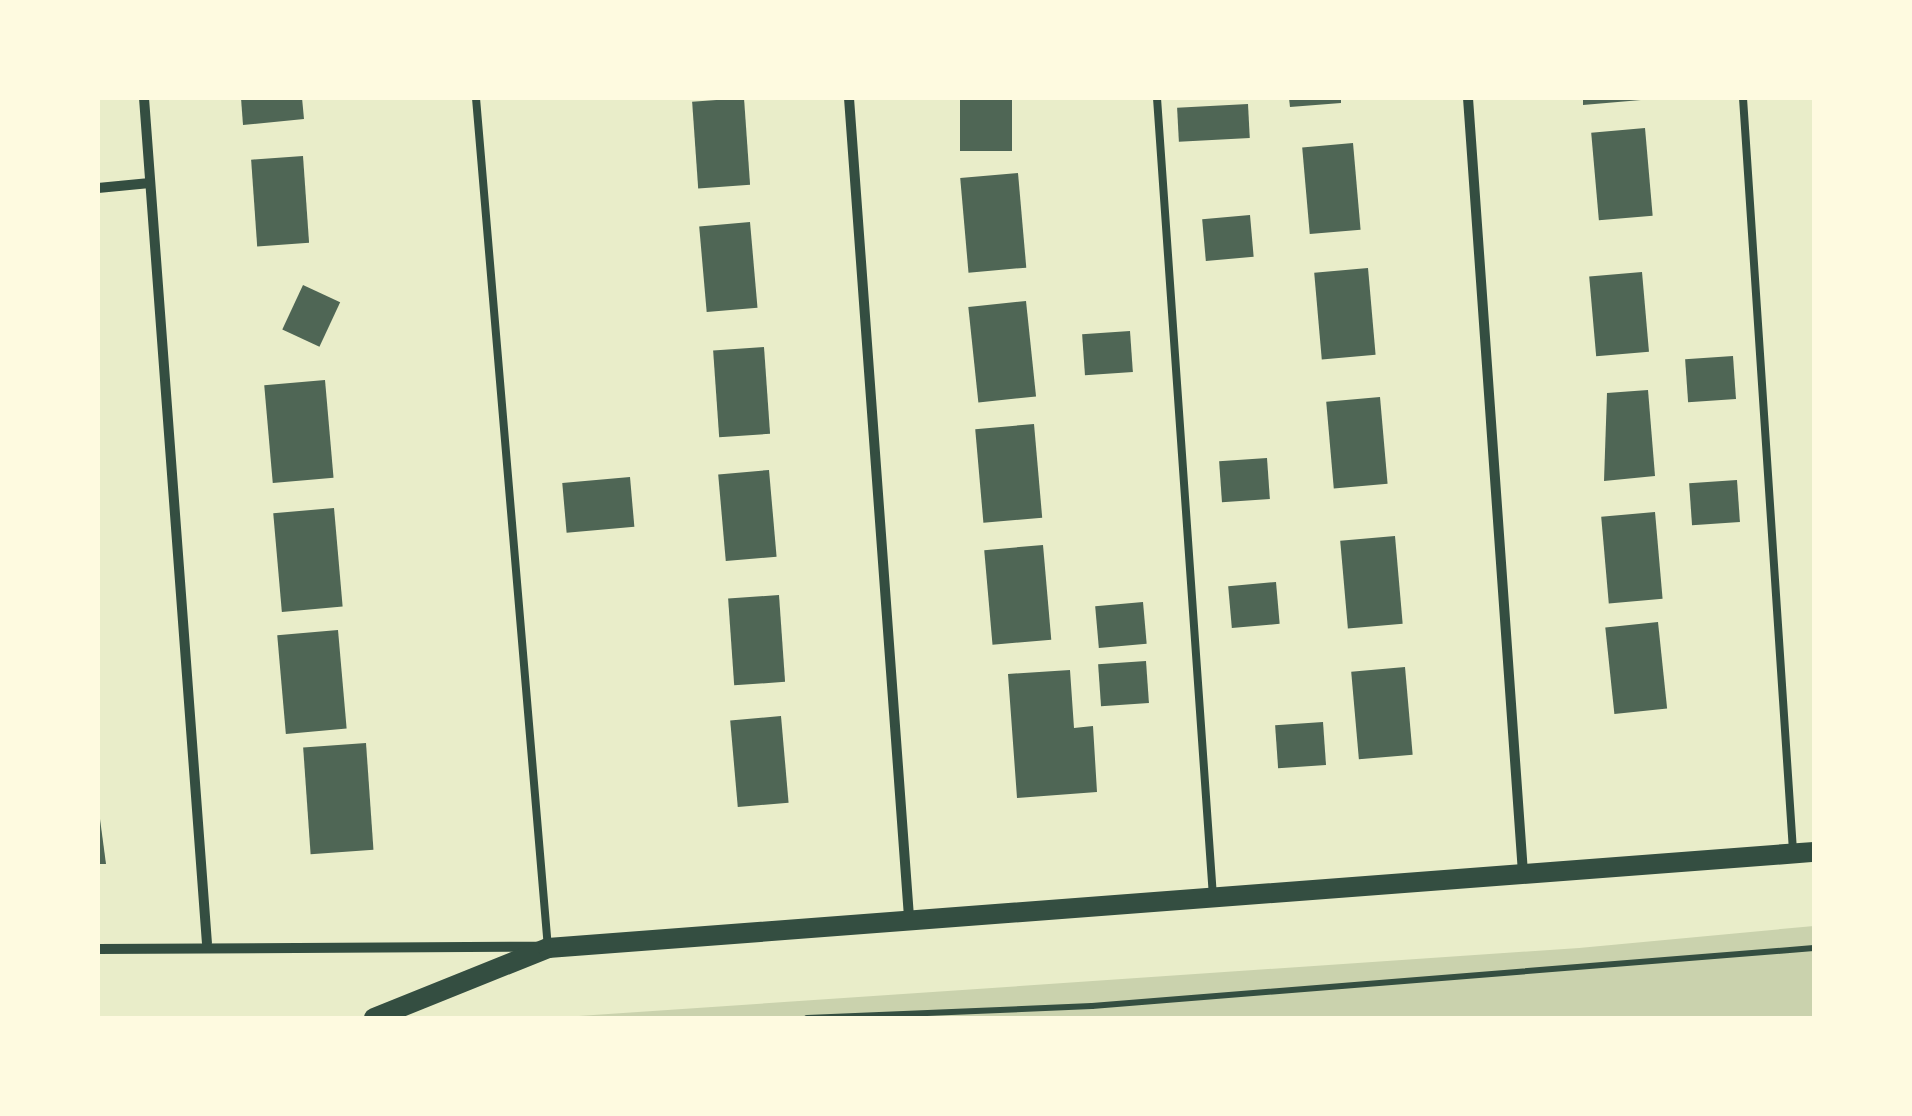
<!DOCTYPE html>
<style>
body{margin:0}
#map{position:relative;width:1912px;height:1116px;overflow:hidden;background:#e9edc9;font-family:Lato,sans-serif}
div>[style]{position:absolute}
[style*='--x']{left:calc(var(--x)*1px);top:calc(var(--y)*1px);width:calc(var(--w)*1px);rotate:calc(var(--a)*1deg)}
.green>*{inset:0;background:#cad2ad}
.building>*{inset:0;background:#4f6655;transform-origin:0 0}
.path>*{height:6px;margin:-3px;padding:0 3px;transform-origin:3px;border-radius:3px;background:#344e41}
.service>*{height:8px;margin:-4px;padding:0 4px;transform-origin:4px;border-radius:4px;background:#344e41}
.minor>*{height:10px;margin:-5px;padding:0 5px;transform-origin:5px;border-radius:5px;background:#344e41}
.secondary>*{height:20px;margin:-10px;padding:0 10px;transform-origin:10px;border-radius:10px;background:#344e41}
span{translate:-50% -50%;white-space:nowrap;text-align:center;line-height:1.15;-webkit-text-stroke:8px #fefae0;paint-order:stroke}
.frame{position:absolute;inset:0;border:100px solid #fefae0;pointer-events:none}
</style>
<div id="map">
<div class="green">
<i style="clip-path:polygon(1814px 926px,1814px 1018px,549px 1018px,1579px 948px)"></i>
</div>
<div class="building">
<i style="clip-path:polygon(241px 98px,302px 98px,304px 119px,243px 125px)"></i>
<i style="left:744px;top:98px;width:87px;height:52px;rotate:86deg"></i>
<i style="left:960px;top:98px;width:52px;height:53px"></i>
<i style="clip-path:polygon(1289px 98px,1341px 98px,1341px 103px,1290px 107px)"></i>
<i style="clip-path:polygon(1583px 98px,1641px 98px,1641px 100px,1583px 105px)"></i>
<i style="left:1248px;top:104px;width:34px;height:71px;rotate:87deg"></i>
<i style="left:1645px;top:128px;width:88px;height:54px;rotate:85deg"></i>
<i style="left:1353px;top:143px;width:87px;height:51px;rotate:85deg"></i>
<i style="left:303px;top:156px;width:87px;height:52px;rotate:86deg"></i>
<i style="left:1018px;top:173px;width:95px;height:58px;rotate:85deg"></i>
<i style="left:1250px;top:215px;width:42px;height:48px;rotate:85deg"></i>
<i style="left:750px;top:222px;width:86px;height:51px;rotate:85deg"></i>
<i style="left:1368px;top:268px;width:87px;height:54px;rotate:85deg"></i>
<i style="left:1642px;top:272px;width:80px;height:53px;rotate:85deg"></i>
<i style="left:303px;top:285px;width:41px;height:49px;rotate:25deg"></i>
<i style="left:1026px;top:301px;width:96px;height:58px;rotate:84deg"></i>
<i style="left:1130px;top:331px;width:41px;height:48px;rotate:86deg"></i>
<i style="left:764px;top:347px;width:87px;height:51px;rotate:86deg"></i>
<i style="left:1733px;top:356px;width:43px;height:48px;rotate:86deg"></i>
<i style="left:325px;top:380px;width:98px;height:61px;rotate:85deg"></i>
<i style="clip-path:polygon(1648px 390px,1655px 476px,1604px 481px,1607px 393px)"></i>
<i style="left:1380px;top:397px;width:87px;height:54px;rotate:85deg"></i>
<i style="left:1034px;top:424px;width:94px;height:59px;rotate:85deg"></i>
<i style="left:1267px;top:458px;width:41px;height:48px;rotate:86deg"></i>
<i style="left:769px;top:470px;width:87px;height:51px;rotate:85deg"></i>
<i style="left:630px;top:477px;width:50px;height:68px;rotate:85deg"></i>
<i style="left:1737px;top:480px;width:42px;height:48px;rotate:86deg"></i>
<i style="left:334px;top:508px;width:99px;height:61px;rotate:85deg"></i>
<i style="left:1655px;top:512px;width:87px;height:54px;rotate:85deg"></i>
<i style="left:1395px;top:536px;width:88px;height:55px;rotate:85deg"></i>
<i style="left:1043px;top:545px;width:95px;height:59px;rotate:85deg"></i>
<i style="left:1276px;top:582px;width:42px;height:48px;rotate:85deg"></i>
<i style="left:779px;top:595px;width:87px;height:51px;rotate:86deg"></i>
<i style="left:1143px;top:602px;width:42px;height:48px;rotate:85deg"></i>
<i style="left:1658px;top:622px;width:87px;height:53px;rotate:84deg"></i>
<i style="left:338px;top:630px;width:99px;height:61px;rotate:85deg"></i>
<i style="left:1146px;top:661px;width:42px;height:48px;rotate:86deg"></i>
<i style="left:1405px;top:667px;width:88px;height:54px;rotate:85deg"></i>
<i style="clip-path:polygon(1070px 670px,1074px 728px,1093px 726px,1097px 792px,1017px 798px,1008px 674px)"></i>
<i style="left:781px;top:716px;width:87px;height:51px;rotate:85deg"></i>
<i style="left:1323px;top:722px;width:43px;height:48px;rotate:86deg"></i>
<i style="left:366px;top:743px;width:107px;height:63px;rotate:86deg"></i>
<i style="clip-path:polygon(98px 804px,106px 864px,98px 864px)"></i>
</div>
<div class="path">
<i style="--x:807;--y:1018;--w:285;--a:-2.4"></i>
<i style="--x:1092;--y:1006;--w:724;--a:-4.59"></i>
</div>
<div class="service">
<i style="--x:476;--y:98;--w:853;--a:85.16"></i>
<i style="--x:1157;--y:98;--w:800;--a:85.99"></i>
<i style="--x:1743;--y:98;--w:754;--a:86.2"></i>
</div>
<div class="minor">
<i style="--x:144;--y:98;--w:847;--a:85.74"></i>
<i style="--x:849;--y:98;--w:821;--a:85.81"></i>
<i style="--x:1468;--y:98;--w:776;--a:85.94"></i>
<i style="--x:98;--y:188;--w:52;--a:-5.5"></i>
<i style="--x:98;--y:949;--w:439;--a:-0.3"></i>
</div>
<div class="secondary">
<i style="--x:374;--y:1018;--w:188;--a:-21.9"></i>
<i style="--x:548;--y:948;--w:1270;--a:-4.34"></i>
</div>
<div class="frame"></div>
</div>
